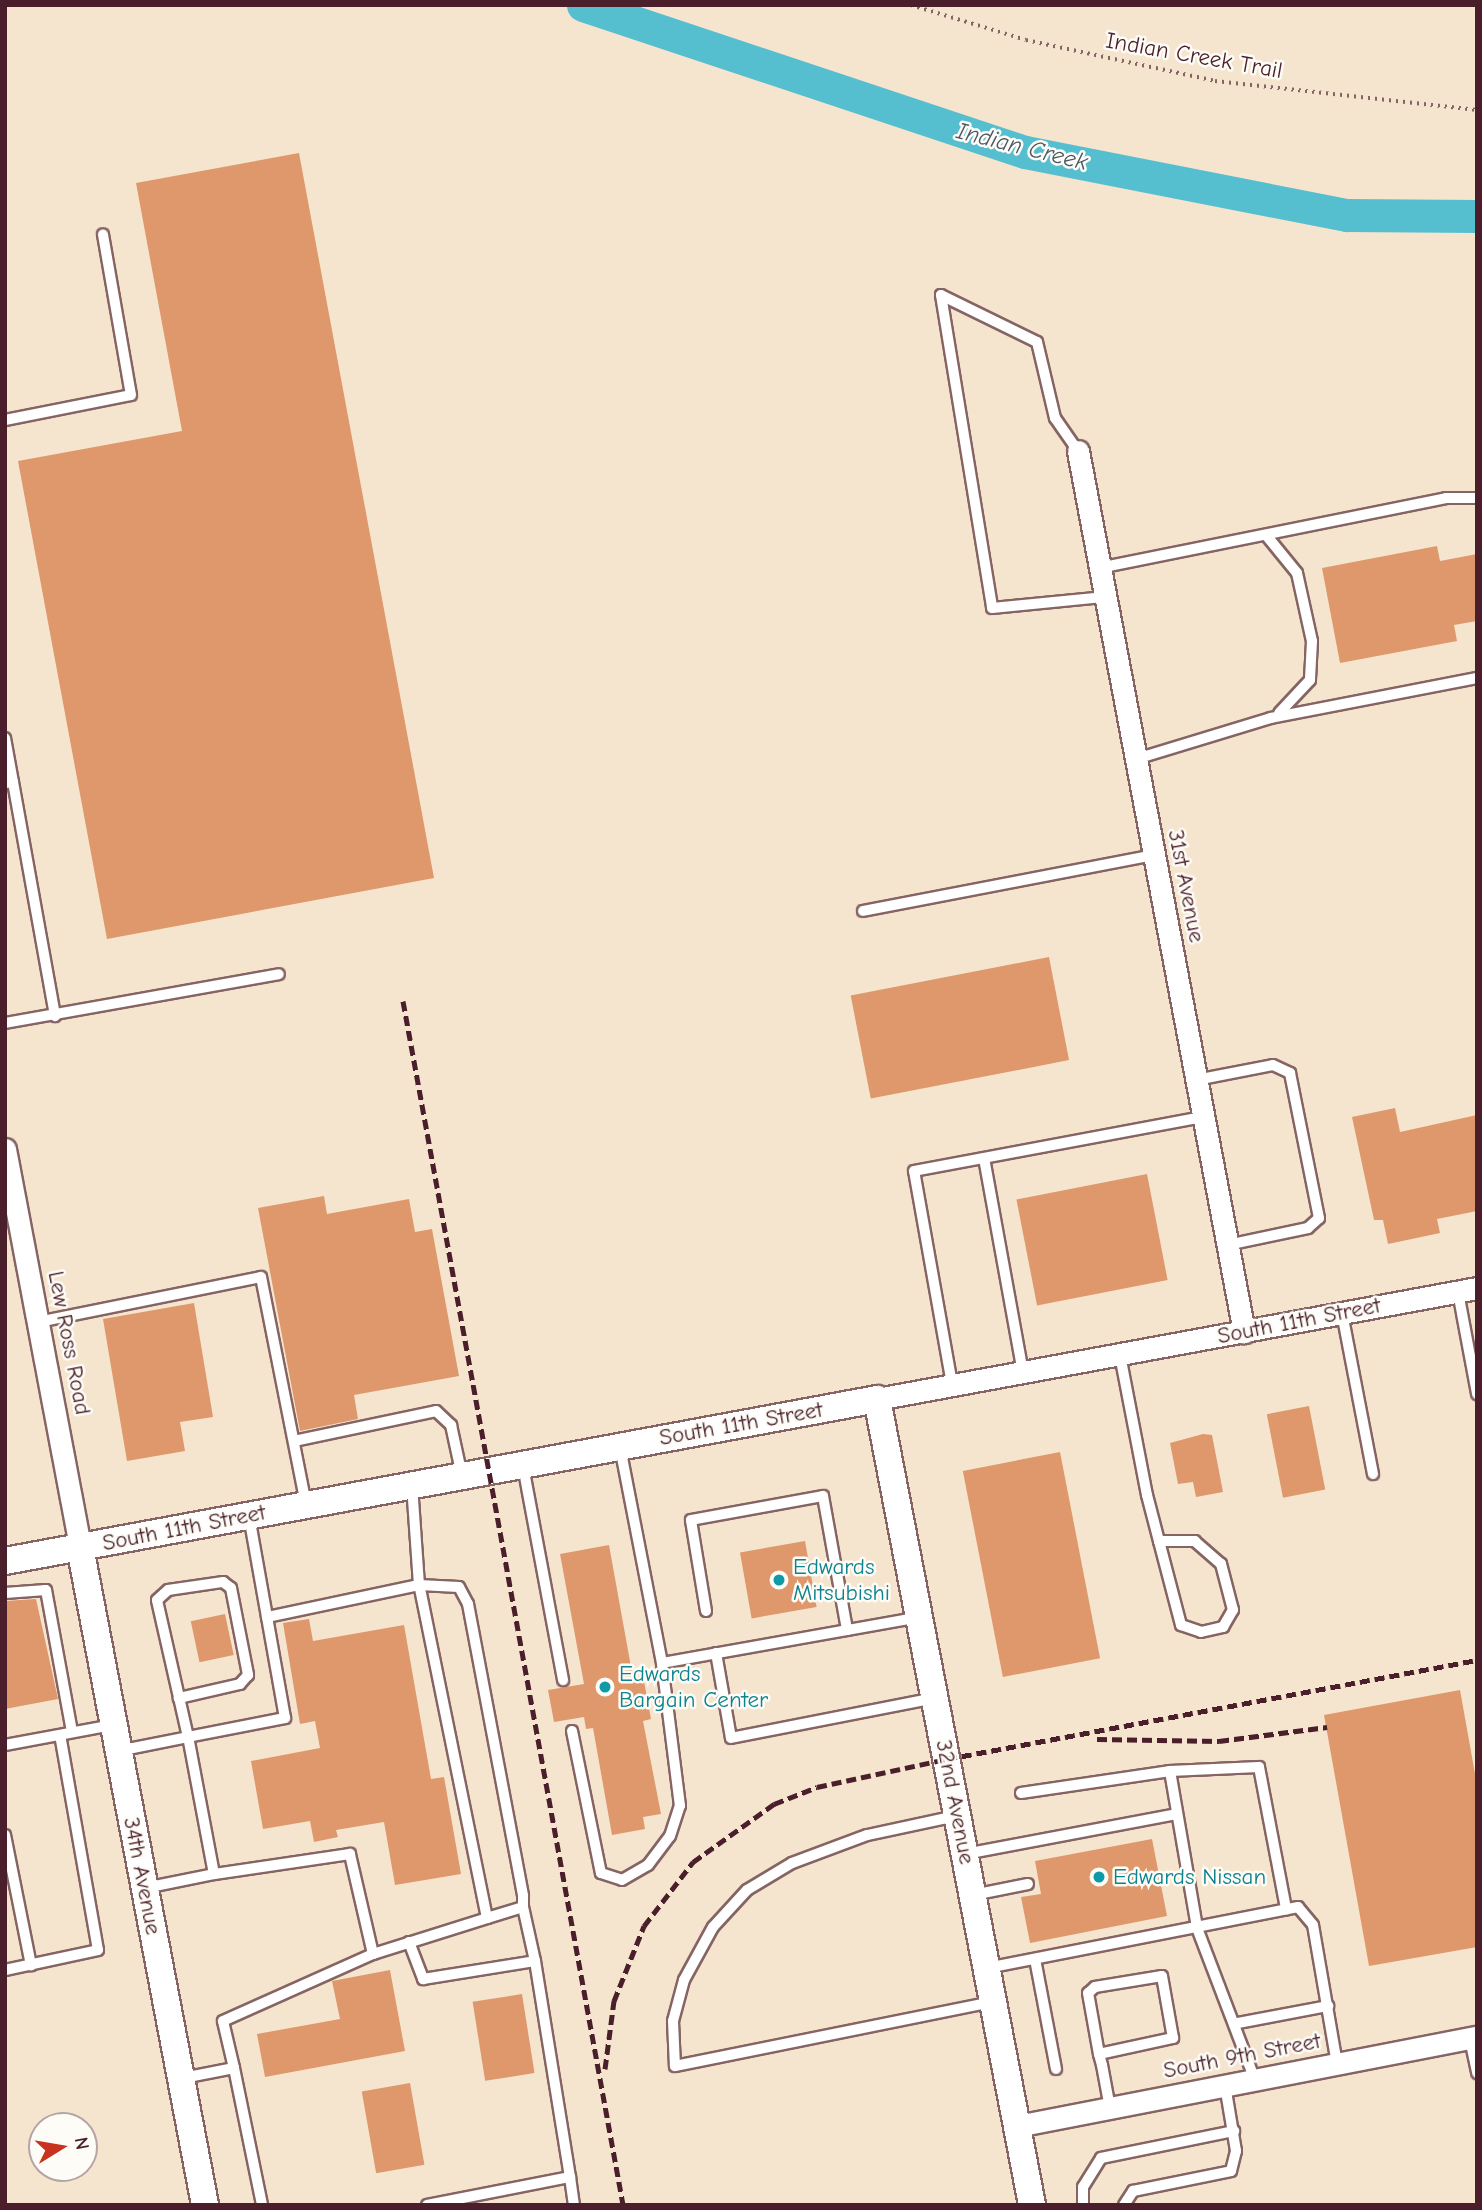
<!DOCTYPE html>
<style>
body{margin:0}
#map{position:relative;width:1482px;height:2210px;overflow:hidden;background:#f5e5ce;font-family:"Comic Neue",sans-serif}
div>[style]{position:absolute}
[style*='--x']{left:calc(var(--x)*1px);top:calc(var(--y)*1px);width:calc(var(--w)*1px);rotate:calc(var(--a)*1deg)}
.river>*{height:33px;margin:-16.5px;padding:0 16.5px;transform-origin:16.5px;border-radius:16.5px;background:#55bfd0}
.building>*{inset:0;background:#de986b;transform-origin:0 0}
.path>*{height:3.5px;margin-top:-1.75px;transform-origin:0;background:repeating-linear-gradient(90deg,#866464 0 2px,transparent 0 7px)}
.roads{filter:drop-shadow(2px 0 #866464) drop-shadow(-2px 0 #866464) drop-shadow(0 2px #866464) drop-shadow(0 -2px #866464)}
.service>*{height:10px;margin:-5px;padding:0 5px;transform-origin:5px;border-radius:5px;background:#fff}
.minor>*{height:21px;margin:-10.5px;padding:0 10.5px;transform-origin:10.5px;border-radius:10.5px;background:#fff}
.tertiary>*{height:26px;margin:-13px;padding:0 13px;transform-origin:13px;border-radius:13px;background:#fff}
.rail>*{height:5px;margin-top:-2.5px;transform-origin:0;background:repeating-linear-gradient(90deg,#4a1f2b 0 10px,transparent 0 15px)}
.dots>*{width:19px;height:19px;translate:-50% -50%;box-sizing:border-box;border:4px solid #fdfcf7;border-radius:50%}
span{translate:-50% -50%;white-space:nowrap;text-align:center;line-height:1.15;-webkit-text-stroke:5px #fdfcf7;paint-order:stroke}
.street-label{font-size:23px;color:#4a1f2b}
.culture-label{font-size:23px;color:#0d838f}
.left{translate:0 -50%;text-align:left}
.water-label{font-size:24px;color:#4e5765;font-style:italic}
.frame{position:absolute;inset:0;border:7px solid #4a1f2b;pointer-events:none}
.north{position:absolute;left:28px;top:2112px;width:70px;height:70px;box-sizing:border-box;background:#fdfcf7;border:2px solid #b5a4a5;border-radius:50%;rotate:79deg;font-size:19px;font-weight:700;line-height:28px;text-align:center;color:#4a1f2b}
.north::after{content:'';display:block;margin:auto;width:24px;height:32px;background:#c8321e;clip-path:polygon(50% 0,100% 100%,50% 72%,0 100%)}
</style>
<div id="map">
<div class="river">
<i style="--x:583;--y:5;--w:466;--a:18.4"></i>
<i style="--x:1025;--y:152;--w:328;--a:11.1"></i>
<i style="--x:1347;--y:215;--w:130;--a:0.4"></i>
</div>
<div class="building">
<i style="clip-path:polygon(299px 153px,434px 878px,107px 939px,18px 461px,182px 431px,136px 183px)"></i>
<i style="clip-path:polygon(1437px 546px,1440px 561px,1477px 554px,1477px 621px,1454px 625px,1457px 641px,1340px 663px,1322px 568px)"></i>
<i style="left:1049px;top:957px;width:105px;height:202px;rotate:79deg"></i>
<i style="clip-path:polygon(1395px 1108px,1400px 1132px,1477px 1115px,1477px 1211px,1437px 1219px,1440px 1233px,1388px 1244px,1383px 1220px,1374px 1220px,1352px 1117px)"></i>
<i style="left:1147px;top:1174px;width:108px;height:133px;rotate:79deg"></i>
<i style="clip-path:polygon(324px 1196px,327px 1214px,409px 1199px,415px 1232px,432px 1229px,459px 1376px,354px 1395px,358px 1419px,300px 1431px,258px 1208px)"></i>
<i style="clip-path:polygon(194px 1303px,213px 1417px,180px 1422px,185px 1451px,127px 1461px,103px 1319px)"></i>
<i style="left:1309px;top:1406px;width:85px;height:43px;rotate:79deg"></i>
<i style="clip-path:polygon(1203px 1434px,1212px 1435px,1223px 1492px,1196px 1497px,1193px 1482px,1178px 1484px,1170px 1443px)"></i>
<i style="left:1060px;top:1452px;width:210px;height:99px;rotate:79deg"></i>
<i style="left:805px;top:1541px;width:67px;height:66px;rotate:80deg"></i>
<i style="clip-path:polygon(609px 1545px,633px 1678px,643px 1676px,651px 1719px,643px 1721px,661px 1814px,643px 1817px,645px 1829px,612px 1835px,593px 1728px,586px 1729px,584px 1717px,554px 1722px,548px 1690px,584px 1684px,560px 1554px)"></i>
<i style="clip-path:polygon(36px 1599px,58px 1699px,5px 1709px,5px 1601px)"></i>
<i style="left:225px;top:1614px;width:42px;height:35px;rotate:78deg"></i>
<i style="clip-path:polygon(309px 1619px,313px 1641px,404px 1625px,431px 1779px,444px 1777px,461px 1874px,395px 1885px,384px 1822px,336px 1830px,338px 1837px,314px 1842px,310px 1821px,263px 1829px,251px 1761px,320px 1748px,315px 1721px,300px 1724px,283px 1623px)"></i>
<i style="clip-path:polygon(1460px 1690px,1477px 1785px,1477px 1947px,1369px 1966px,1324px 1715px)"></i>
<i style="clip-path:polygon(1152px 1839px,1167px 1916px,1030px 1943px,1021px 1897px,1041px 1894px,1035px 1861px)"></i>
<i style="clip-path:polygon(390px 1970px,405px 2051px,265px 2077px,257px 2034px,340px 2019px,332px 1981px)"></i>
<i style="left:522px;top:1994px;width:80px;height:50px;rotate:81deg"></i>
<i style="left:410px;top:2083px;width:83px;height:49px;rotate:80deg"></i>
</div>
<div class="path">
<i style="--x:911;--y:5;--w:120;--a:16.9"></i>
<i style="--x:1026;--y:40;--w:193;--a:12.2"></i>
<i style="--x:1215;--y:81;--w:264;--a:6.3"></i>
</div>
<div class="roads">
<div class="service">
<i style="--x:5;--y:420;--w:128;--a:-11.2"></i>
<i style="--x:131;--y:395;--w:163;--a:-99.9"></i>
<i style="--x:1078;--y:451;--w:40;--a:-124.9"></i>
<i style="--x:1055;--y:418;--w:78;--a:-103.3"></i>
<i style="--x:1037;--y:342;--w:107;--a:-153.9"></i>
<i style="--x:941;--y:295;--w:317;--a:80.7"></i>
<i style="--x:992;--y:608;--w:114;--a:-5.6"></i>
<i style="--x:1266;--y:535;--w:49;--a:50.8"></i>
<i style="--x:1297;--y:573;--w:70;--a:77.6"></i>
<i style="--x:1312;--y:641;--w:39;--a:93"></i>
<i style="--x:1310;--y:680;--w:45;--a:133.2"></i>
<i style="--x:1099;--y:568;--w:354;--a:-11.4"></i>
<i style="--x:1446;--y:498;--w:31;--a:0"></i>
<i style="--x:5;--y:738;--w:45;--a:79.7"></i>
<i style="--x:13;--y:782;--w:8;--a:173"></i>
<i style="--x:1136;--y:759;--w:141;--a:-16.9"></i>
<i style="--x:1271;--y:718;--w:210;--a:-11"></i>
<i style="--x:13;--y:782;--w:238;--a:79.8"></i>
<i style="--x:863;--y:911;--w:296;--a:-10.9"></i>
<i style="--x:5;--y:1023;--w:278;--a:-10.1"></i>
<i style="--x:1196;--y:1080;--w:78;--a:-11"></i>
<i style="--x:1273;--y:1065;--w:19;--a:25"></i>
<i style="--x:1290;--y:1073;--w:148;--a:78.7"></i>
<i style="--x:1319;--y:1218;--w:15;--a:138"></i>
<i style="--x:1308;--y:1228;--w:83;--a:168.1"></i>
<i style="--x:984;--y:1158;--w:218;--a:79.7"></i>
<i style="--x:1458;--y:1292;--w:104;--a:79.4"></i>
<i style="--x:1342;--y:1313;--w:164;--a:79.1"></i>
<i style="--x:38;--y:1322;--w:227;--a:-11.4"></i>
<i style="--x:261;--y:1277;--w:231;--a:78.8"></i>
<i style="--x:1120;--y:1355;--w:143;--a:79.1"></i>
<i style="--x:1147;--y:1495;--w:48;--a:75.4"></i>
<i style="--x:1159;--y:1541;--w:87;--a:75.3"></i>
<i style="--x:1181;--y:1625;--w:21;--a:19"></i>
<i style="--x:1201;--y:1632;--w:23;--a:-13"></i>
<i style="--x:1223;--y:1627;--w:20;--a:-60"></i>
<i style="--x:1233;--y:1610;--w:48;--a:-104.6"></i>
<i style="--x:1221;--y:1564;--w:35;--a:-139"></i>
<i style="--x:1195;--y:1541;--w:36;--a:180"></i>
<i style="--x:952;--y:1384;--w:216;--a:-100.1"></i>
<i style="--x:914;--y:1171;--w:294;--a:-10.6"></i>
<i style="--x:294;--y:1441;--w:145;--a:-11.9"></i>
<i style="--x:436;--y:1411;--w:21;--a:43"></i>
<i style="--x:451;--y:1425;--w:52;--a:77.8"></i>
<i style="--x:620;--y:1447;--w:220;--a:79"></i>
<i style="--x:662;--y:1663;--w:261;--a:-10.1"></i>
<i style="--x:523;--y:1466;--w:218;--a:79.4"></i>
<i style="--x:5;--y:1593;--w:41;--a:-4.2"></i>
<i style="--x:46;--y:1590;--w:144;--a:79.6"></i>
<i style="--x:706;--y:1611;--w:92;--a:-99.4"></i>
<i style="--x:691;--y:1520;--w:134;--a:-10.3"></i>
<i style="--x:823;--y:1496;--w:136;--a:79.8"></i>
<i style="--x:267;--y:1617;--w:155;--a:-11.9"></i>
<i style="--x:419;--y:1585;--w:100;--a:-94"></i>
<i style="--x:716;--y:1653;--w:86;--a:80"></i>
<i style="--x:731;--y:1738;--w:208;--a:-11.1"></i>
<i style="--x:572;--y:1731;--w:145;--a:78.5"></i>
<i style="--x:601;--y:1873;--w:22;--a:18"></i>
<i style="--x:622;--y:1880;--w:30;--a:-30"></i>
<i style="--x:648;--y:1865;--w:36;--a:-53"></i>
<i style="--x:670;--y:1836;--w:32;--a:-72"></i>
<i style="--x:680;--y:1806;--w:144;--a:-97.2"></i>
<i style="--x:5;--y:1745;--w:110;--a:-10.5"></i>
<i style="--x:118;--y:1751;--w:71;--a:-11.3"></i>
<i style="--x:188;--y:1737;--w:140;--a:-102.8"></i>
<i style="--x:157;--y:1600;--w:15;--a:-42"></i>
<i style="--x:168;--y:1590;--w:56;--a:-8.3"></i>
<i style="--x:223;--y:1582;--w:10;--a:37"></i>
<i style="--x:231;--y:1588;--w:89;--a:78.9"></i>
<i style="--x:248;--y:1675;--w:12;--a:132"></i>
<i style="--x:240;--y:1684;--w:63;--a:167.1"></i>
<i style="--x:1170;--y:1771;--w:159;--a:80.2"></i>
<i style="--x:1197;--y:1928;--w:163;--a:69.1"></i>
<i style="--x:1021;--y:1793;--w:151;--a:-8.4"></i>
<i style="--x:1170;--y:1771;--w:89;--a:-2.6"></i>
<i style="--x:1259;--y:1767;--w:145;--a:79.2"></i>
<i style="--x:956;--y:1816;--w:91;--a:167.9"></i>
<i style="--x:867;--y:1835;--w:80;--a:159.5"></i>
<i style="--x:792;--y:1863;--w:52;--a:149"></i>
<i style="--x:747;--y:1890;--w:50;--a:132.6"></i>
<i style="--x:713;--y:1927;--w:60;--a:118.7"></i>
<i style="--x:684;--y:1980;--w:42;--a:105"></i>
<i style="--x:673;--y:2021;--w:45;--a:87.5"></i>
<i style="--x:675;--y:2066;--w:324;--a:-11.4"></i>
<i style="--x:5;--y:1835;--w:133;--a:78.7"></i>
<i style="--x:965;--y:1854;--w:215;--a:-10.7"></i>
<i style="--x:145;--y:1888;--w:70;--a:-11.5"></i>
<i style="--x:214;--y:1874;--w:139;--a:-100.7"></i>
<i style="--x:188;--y:1737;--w:99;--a:-11.1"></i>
<i style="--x:285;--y:1718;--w:205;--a:-100.1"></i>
<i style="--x:973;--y:1895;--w:56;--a:-11.3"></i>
<i style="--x:409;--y:1942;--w:40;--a:69"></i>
<i style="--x:423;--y:1979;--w:113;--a:-9.1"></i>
<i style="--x:535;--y:1961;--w:55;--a:-102.5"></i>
<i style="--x:373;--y:1954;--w:120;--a:-17.5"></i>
<i style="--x:487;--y:1918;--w:340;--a:-101.5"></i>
<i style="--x:419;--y:1585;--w:40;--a:2.9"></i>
<i style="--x:459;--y:1587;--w:19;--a:62"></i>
<i style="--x:468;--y:1604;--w:297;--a:79.3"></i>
<i style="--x:523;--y:1896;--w:11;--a:90"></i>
<i style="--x:523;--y:1907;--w:38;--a:163"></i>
<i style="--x:1035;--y:1959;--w:112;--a:79.2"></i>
<i style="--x:535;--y:1961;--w:219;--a:80.8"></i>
<i style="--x:987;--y:1968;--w:317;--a:-11.1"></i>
<i style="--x:1298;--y:1907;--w:23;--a:50"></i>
<i style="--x:1313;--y:1925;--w:141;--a:80.2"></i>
<i style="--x:5;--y:1970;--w:95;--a:-12.1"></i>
<i style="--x:98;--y:1950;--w:218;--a:-100"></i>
<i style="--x:1238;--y:2023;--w:92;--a:-10.7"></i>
<i style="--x:1470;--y:2039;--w:35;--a:78"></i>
<i style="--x:1099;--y:2054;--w:76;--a:-12.2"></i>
<i style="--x:1173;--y:2038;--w:63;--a:-100.1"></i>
<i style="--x:1162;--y:1976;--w:68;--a:170.7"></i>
<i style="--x:1095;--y:1987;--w:9;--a:139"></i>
<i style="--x:1088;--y:1993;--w:62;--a:79.8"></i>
<i style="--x:1099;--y:2054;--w:11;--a:75"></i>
<i style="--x:1102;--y:2065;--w:44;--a:79.5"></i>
<i style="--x:234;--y:2068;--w:140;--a:78.4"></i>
<i style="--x:183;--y:2078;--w:52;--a:-11.1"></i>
<i style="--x:234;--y:2068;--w:48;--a:-103.2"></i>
<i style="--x:223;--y:2021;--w:164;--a:-24.1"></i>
<i style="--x:373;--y:1954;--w:103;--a:-103"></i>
<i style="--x:350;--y:1854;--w:137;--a:171.6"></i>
<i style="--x:427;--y:2205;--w:146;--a:-11.1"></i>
<i style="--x:570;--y:2177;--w:28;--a:82"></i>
<i style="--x:1083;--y:2205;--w:18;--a:-90"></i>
<i style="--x:1083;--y:2187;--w:34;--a:-58"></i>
<i style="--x:1101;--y:2158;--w:136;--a:-11.5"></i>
<i style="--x:1124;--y:2205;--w:17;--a:-57"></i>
<i style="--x:1133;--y:2191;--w:100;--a:-11.5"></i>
<i style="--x:1231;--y:2171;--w:21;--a:-76"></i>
<i style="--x:1236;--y:2151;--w:67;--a:-99.5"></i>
</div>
<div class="minor">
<i style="--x:1078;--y:451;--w:897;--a:79.33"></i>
<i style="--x:5;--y:1149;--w:405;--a:79.3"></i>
<i style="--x:877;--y:1399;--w:610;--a:-10.48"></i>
<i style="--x:1017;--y:2126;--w:469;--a:-11"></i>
</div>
<div class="tertiary">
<i style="--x:80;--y:1547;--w:670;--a:79.24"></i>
<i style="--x:5;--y:1561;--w:887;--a:-10.52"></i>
<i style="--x:877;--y:1399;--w:821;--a:79.11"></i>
</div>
</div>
<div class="rail">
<i style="--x:403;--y:1001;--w:1224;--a:79.64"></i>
<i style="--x:1097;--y:1739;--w:122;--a:0.9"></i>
<i style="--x:1219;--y:1741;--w:109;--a:-7.4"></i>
<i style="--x:605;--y:2069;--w:69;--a:-82.5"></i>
<i style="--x:614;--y:2001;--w:81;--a:-68.2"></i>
<i style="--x:644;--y:1926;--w:81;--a:-52.6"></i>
<i style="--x:693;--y:1862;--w:100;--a:-35.6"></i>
<i style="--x:774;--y:1804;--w:46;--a:-21.6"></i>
<i style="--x:817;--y:1787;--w:133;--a:-12.2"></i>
<i style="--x:947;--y:1759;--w:539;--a:-10.58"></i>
</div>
<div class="dots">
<i style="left:779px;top:1580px;background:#0f9aa8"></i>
<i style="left:605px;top:1687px;background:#0f9aa8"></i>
<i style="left:1099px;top:1877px;background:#0f9aa8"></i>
</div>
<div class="street-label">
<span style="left:1194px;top:56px;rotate:10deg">Indian Creek Trail</span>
<span style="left:1186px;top:886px;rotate:79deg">31st Avenue</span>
<span style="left:1299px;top:1321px;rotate:-11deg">South 11th Street</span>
<span style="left:69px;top:1343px;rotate:79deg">Lew Ross Road</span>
<span style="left:741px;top:1424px;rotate:-10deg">South 11th Street</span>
<span style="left:184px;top:1528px;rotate:-11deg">South 11th Street</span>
<span style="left:955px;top:1802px;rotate:79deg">32nd Avenue</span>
<span style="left:142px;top:1876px;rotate:79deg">34th Avenue</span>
<span style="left:1242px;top:2056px;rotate:-11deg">South 9th Street</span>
</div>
<div class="culture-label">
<span class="left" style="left:793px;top:1580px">Edwards<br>Mitsubishi</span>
<span class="left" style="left:619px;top:1687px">Edwards<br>Bargain Center</span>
<span class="left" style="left:1113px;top:1877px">Edwards Nissan</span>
</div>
<div class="water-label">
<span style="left:1022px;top:147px;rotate:14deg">Indian Creek</span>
</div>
<div class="frame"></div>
<div class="north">N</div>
</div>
